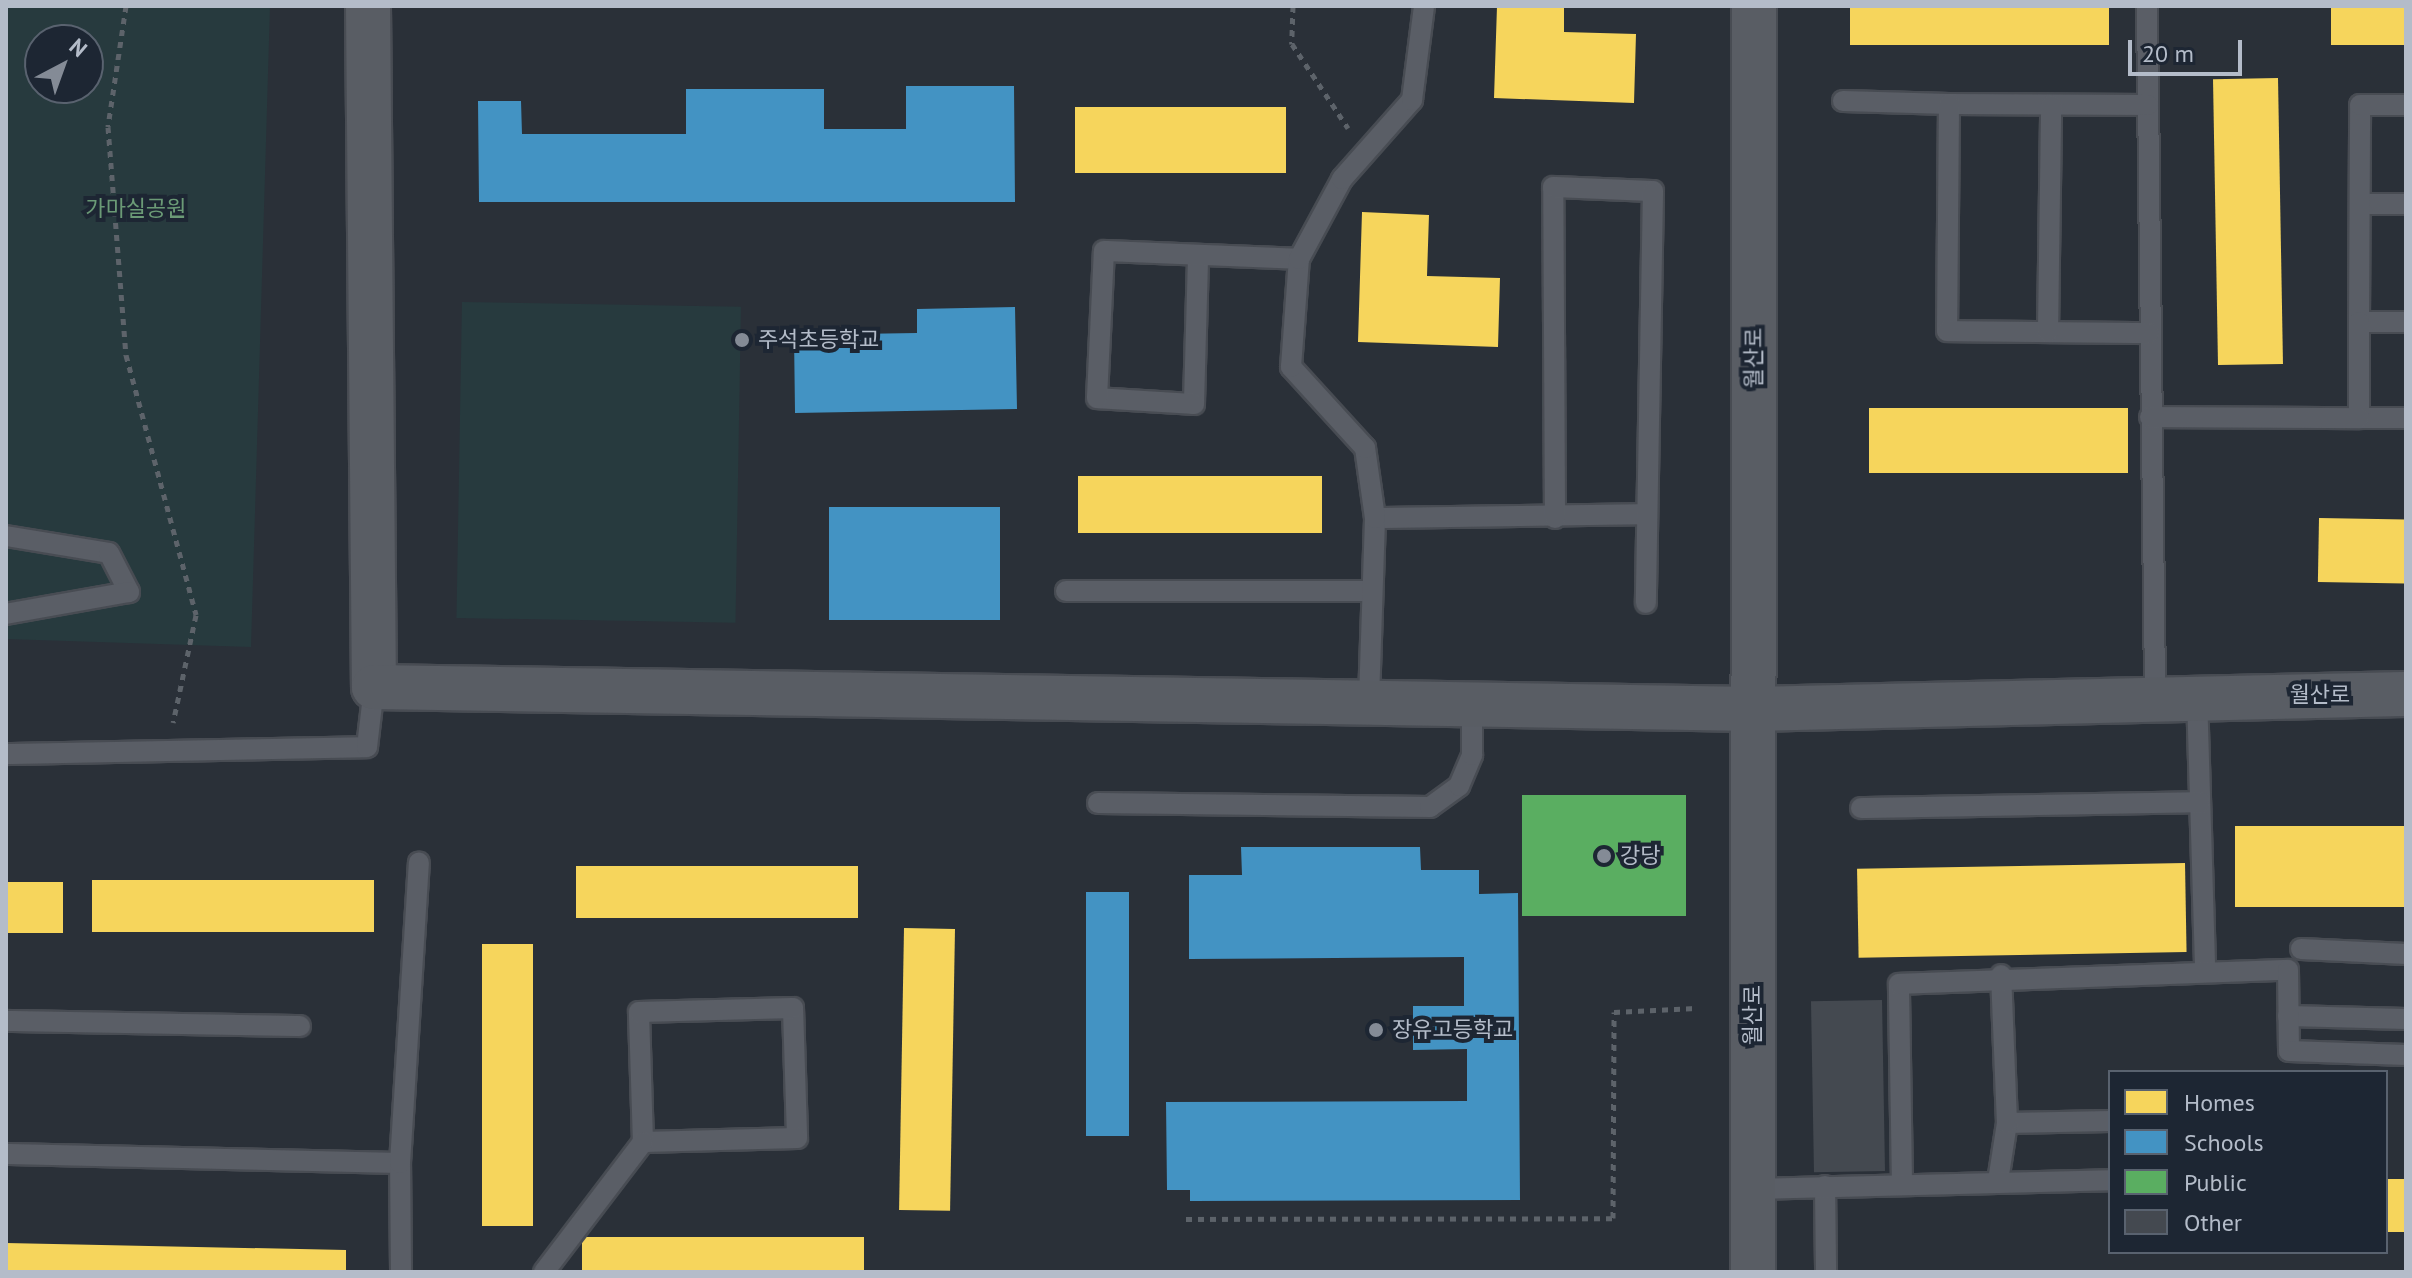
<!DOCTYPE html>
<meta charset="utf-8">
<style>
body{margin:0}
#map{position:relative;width:2412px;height:1278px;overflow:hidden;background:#2a3038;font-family:"PT Sans","Noto Sans KR",sans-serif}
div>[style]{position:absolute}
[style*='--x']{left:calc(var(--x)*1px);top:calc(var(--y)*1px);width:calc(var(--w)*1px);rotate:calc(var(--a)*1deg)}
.green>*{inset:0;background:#273a3e;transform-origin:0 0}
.homes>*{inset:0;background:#f6d55c;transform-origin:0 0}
.schools>*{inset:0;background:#4393c3;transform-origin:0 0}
.public>*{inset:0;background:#5aae61;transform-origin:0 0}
.building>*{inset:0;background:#444950;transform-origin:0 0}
.path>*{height:5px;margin-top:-2.5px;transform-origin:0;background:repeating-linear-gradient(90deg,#5d636a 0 6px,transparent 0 12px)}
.roads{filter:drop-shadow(2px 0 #484c53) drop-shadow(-2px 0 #484c53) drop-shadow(0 2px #484c53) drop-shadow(0 -2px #484c53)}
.lane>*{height:20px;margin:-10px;padding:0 10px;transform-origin:10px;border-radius:10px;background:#5a5e66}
.secondary>*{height:44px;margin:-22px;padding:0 22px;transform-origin:22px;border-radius:22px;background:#595d64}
.dots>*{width:22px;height:22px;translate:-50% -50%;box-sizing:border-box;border:4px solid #1d2633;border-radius:50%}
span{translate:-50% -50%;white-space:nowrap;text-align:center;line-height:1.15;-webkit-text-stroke:8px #1d2633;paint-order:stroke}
.park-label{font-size:22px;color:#6b9a76}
.poi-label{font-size:22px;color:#b4bcc9}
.left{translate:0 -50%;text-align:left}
.street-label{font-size:22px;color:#b4bcc9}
.frame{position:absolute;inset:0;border:8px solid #b4bcc9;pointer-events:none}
.legend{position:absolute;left:2108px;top:1070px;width:280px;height:184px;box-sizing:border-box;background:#1d2633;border:2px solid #59626f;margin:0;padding:10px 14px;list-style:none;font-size:24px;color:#b4bcc9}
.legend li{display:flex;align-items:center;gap:16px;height:40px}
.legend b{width:40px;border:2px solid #59626f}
.north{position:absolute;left:24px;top:24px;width:80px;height:80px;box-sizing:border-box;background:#1d2633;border:2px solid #59626f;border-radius:50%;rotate:41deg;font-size:22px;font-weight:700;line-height:32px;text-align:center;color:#b4bcc9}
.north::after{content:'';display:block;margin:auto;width:28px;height:36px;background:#848b96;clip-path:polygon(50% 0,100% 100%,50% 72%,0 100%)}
.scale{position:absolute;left:2128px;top:40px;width:114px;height:36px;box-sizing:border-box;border:4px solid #b4bcc9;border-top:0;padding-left:10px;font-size:24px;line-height:28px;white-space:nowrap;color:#b4bcc9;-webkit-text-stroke:6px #1d2633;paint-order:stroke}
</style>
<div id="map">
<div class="green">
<i style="clip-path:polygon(evenodd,6px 6px,270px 6px,251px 647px,6px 639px,6px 6px,40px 40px,88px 40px,88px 88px,40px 88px,40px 40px)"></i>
<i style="left:462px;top:302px;width:279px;height:316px;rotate:1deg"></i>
</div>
<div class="homes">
<i style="clip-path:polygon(1497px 6px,1564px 6px,1564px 32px,1636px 34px,1634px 103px,1494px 98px)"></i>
<i style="left:1850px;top:6px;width:259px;height:39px"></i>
<i style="left:2331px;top:6px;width:75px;height:39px"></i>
<i style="left:2278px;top:78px;width:286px;height:65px;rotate:89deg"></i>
<i style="left:1075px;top:107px;width:211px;height:66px"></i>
<i style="clip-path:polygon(1362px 212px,1429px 215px,1427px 276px,1500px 278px,1498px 347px,1358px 342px)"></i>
<i style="left:1869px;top:408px;width:259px;height:65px"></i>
<i style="left:1078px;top:476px;width:244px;height:57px"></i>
<i style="left:2319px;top:518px;width:87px;height:64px;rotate:1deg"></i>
<i style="left:2235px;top:826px;width:171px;height:81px"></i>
<i style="left:2185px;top:863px;width:89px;height:328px;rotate:89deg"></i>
<i style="left:576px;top:866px;width:282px;height:52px"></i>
<i style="left:92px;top:880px;width:282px;height:52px"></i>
<i style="left:6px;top:882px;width:57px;height:51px"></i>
<i style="left:904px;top:928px;width:51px;height:282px;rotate:1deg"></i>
<i style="left:482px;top:944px;width:51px;height:282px"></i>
<i style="left:2386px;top:1179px;width:20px;height:53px"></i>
<i style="left:582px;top:1237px;width:282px;height:35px"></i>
<i style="clip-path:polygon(6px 1243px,346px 1250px,346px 1272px,6px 1272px)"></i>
</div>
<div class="schools">
<i style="clip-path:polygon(906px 86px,1014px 86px,1015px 202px,479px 202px,478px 101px,521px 101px,522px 134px,686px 134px,686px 89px,824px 89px,824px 129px,906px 129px)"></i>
<i style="clip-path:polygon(1015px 307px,1017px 409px,795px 413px,794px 335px,917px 333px,917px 309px)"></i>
<i style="left:1000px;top:507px;width:113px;height:171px;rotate:90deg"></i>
<i style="clip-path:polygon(1241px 847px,1420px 847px,1421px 870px,1479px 870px,1479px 894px,1518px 893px,1520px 1200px,1190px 1201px,1190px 1190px,1167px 1190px,1166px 1102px,1467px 1101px,1467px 1049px,1413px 1050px,1413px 1006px,1464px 1006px,1464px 957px,1189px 959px,1189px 875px,1242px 875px)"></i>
<i style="left:1086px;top:892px;width:43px;height:244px"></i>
</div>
<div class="public">
<i style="left:1686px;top:795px;width:121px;height:164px;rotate:90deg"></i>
</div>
<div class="building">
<i style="left:1882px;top:1000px;width:171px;height:71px;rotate:89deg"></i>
</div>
<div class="path">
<i style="--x:126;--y:6;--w:122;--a:98.5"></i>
<i style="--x:108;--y:127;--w:229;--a:85.5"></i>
<i style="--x:126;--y:355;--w:269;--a:74.9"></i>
<i style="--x:196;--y:615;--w:110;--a:102"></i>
<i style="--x:1293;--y:6;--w:38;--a:92"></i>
<i style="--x:1292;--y:44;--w:101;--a:56.3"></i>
<i style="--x:1186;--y:1219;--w:427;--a:-0.1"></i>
<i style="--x:1613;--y:1218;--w:206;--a:-89.7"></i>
<i style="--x:1614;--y:1012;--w:82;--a:-2.8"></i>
</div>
<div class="roads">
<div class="lane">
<i style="--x:2147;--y:6;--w:689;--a:89.33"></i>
<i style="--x:1843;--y:101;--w:106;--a:1.6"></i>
<i style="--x:2148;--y:105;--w:199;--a:-179.7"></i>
<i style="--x:1949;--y:104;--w:227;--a:90.5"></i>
<i style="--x:1947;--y:331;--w:202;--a:0.6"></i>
<i style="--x:2360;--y:204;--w:46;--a:0"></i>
<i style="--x:1198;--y:259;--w:145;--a:91.6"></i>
<i style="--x:1194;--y:404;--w:97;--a:-176.5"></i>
<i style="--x:1097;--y:398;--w:147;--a:-87.3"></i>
<i style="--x:1104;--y:251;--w:195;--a:2.3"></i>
<i style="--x:2359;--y:322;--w:217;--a:-89.7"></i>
<i style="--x:2360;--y:105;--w:46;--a:0"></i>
<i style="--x:2406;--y:322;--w:47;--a:180"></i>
<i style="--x:2359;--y:322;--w:96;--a:90"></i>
<i style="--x:2359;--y:418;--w:47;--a:0"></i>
<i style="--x:2048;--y:332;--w:227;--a:-89.2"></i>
<i style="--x:2150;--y:417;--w:209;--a:0.3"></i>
<i style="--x:1375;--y:518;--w:272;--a:-0.8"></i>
<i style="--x:1555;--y:518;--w:331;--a:-90.3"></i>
<i style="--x:1553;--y:187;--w:100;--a:2.3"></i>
<i style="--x:1653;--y:191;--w:412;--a:91"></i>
<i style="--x:6;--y:536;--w:104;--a:9.4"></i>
<i style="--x:109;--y:553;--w:44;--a:62.9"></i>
<i style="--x:129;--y:592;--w:125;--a:169.9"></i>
<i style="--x:1066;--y:591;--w:304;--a:0"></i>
<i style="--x:2197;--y:695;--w:276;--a:88.3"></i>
<i style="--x:1369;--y:700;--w:182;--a:-88.1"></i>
<i style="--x:1375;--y:518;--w:71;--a:-98.1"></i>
<i style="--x:1365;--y:448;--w:110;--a:-132.4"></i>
<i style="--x:1291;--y:367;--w:108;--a:-85.8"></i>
<i style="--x:1299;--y:259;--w:91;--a:-61.7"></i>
<i style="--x:1342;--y:179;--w:106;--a:-48.5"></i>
<i style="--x:1412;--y:100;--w:95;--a:-82.7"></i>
<i style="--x:6;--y:754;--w:361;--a:-1.1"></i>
<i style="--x:367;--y:747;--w:60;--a:-83.3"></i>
<i style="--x:1098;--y:803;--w:332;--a:0.7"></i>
<i style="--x:1430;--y:807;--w:36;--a:-36"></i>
<i style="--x:1459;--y:786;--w:34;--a:-67"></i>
<i style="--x:1472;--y:755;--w:53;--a:-90"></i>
<i style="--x:1861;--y:808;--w:339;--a:-1"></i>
<i style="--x:2301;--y:949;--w:105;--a:2.7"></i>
<i style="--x:793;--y:1008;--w:130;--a:88.2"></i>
<i style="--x:797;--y:1138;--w:154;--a:178.5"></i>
<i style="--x:643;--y:1142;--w:130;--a:-91.8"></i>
<i style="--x:639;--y:1012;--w:154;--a:-1.5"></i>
<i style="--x:2288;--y:1016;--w:118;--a:1.5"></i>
<i style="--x:6;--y:1021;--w:294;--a:1"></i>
<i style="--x:2007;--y:1123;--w:103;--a:-1.1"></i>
<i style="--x:6;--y:1154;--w:394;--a:1.3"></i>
<i style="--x:1998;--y:1181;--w:59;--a:-81.2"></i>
<i style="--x:2007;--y:1123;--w:148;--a:-92.3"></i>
<i style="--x:1902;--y:1184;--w:200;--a:-90.9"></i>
<i style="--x:1899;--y:984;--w:389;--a:-2.1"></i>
<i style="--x:2288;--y:970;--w:81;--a:89.3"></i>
<i style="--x:2289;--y:1051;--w:117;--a:2"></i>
<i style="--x:1825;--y:1186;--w:86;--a:89.3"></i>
<i style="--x:1753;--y:1189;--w:357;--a:-1.4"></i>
<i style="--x:401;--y:1272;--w:109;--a:-90.5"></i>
<i style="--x:400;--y:1163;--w:301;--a:-86.4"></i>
<i style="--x:544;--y:1272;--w:163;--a:-52.7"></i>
</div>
<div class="secondary">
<i style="--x:368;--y:6;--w:681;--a:89.5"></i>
<i style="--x:374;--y:687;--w:1379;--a:0.91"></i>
<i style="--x:1753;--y:709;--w:653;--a:-1.32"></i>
<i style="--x:1753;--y:1272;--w:1266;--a:-89.95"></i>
</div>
</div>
<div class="dots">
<i style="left:742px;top:340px;background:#848b96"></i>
<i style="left:1604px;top:856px;background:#848b96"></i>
<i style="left:1376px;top:1030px;background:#848b96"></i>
</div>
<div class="park-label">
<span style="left:136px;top:209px">가마실공원</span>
</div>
<div class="poi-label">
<span class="left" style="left:758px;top:340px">주석초등학교</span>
<span class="left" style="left:1620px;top:856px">강당</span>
<span class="left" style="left:1392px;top:1030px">장유고등학교</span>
</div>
<div class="street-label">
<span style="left:1754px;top:358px;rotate:-90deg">월산로</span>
<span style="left:2320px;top:695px">월산로</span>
<span style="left:1753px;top:1015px;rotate:-90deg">월산로</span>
</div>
<div class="frame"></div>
<ul class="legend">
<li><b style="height:22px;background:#f6d55c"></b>Homes</li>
<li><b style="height:22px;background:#4393c3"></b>Schools</li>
<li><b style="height:22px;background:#5aae61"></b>Public</li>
<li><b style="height:22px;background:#444950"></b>Other</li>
</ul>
<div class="north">N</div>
<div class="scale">20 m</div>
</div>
